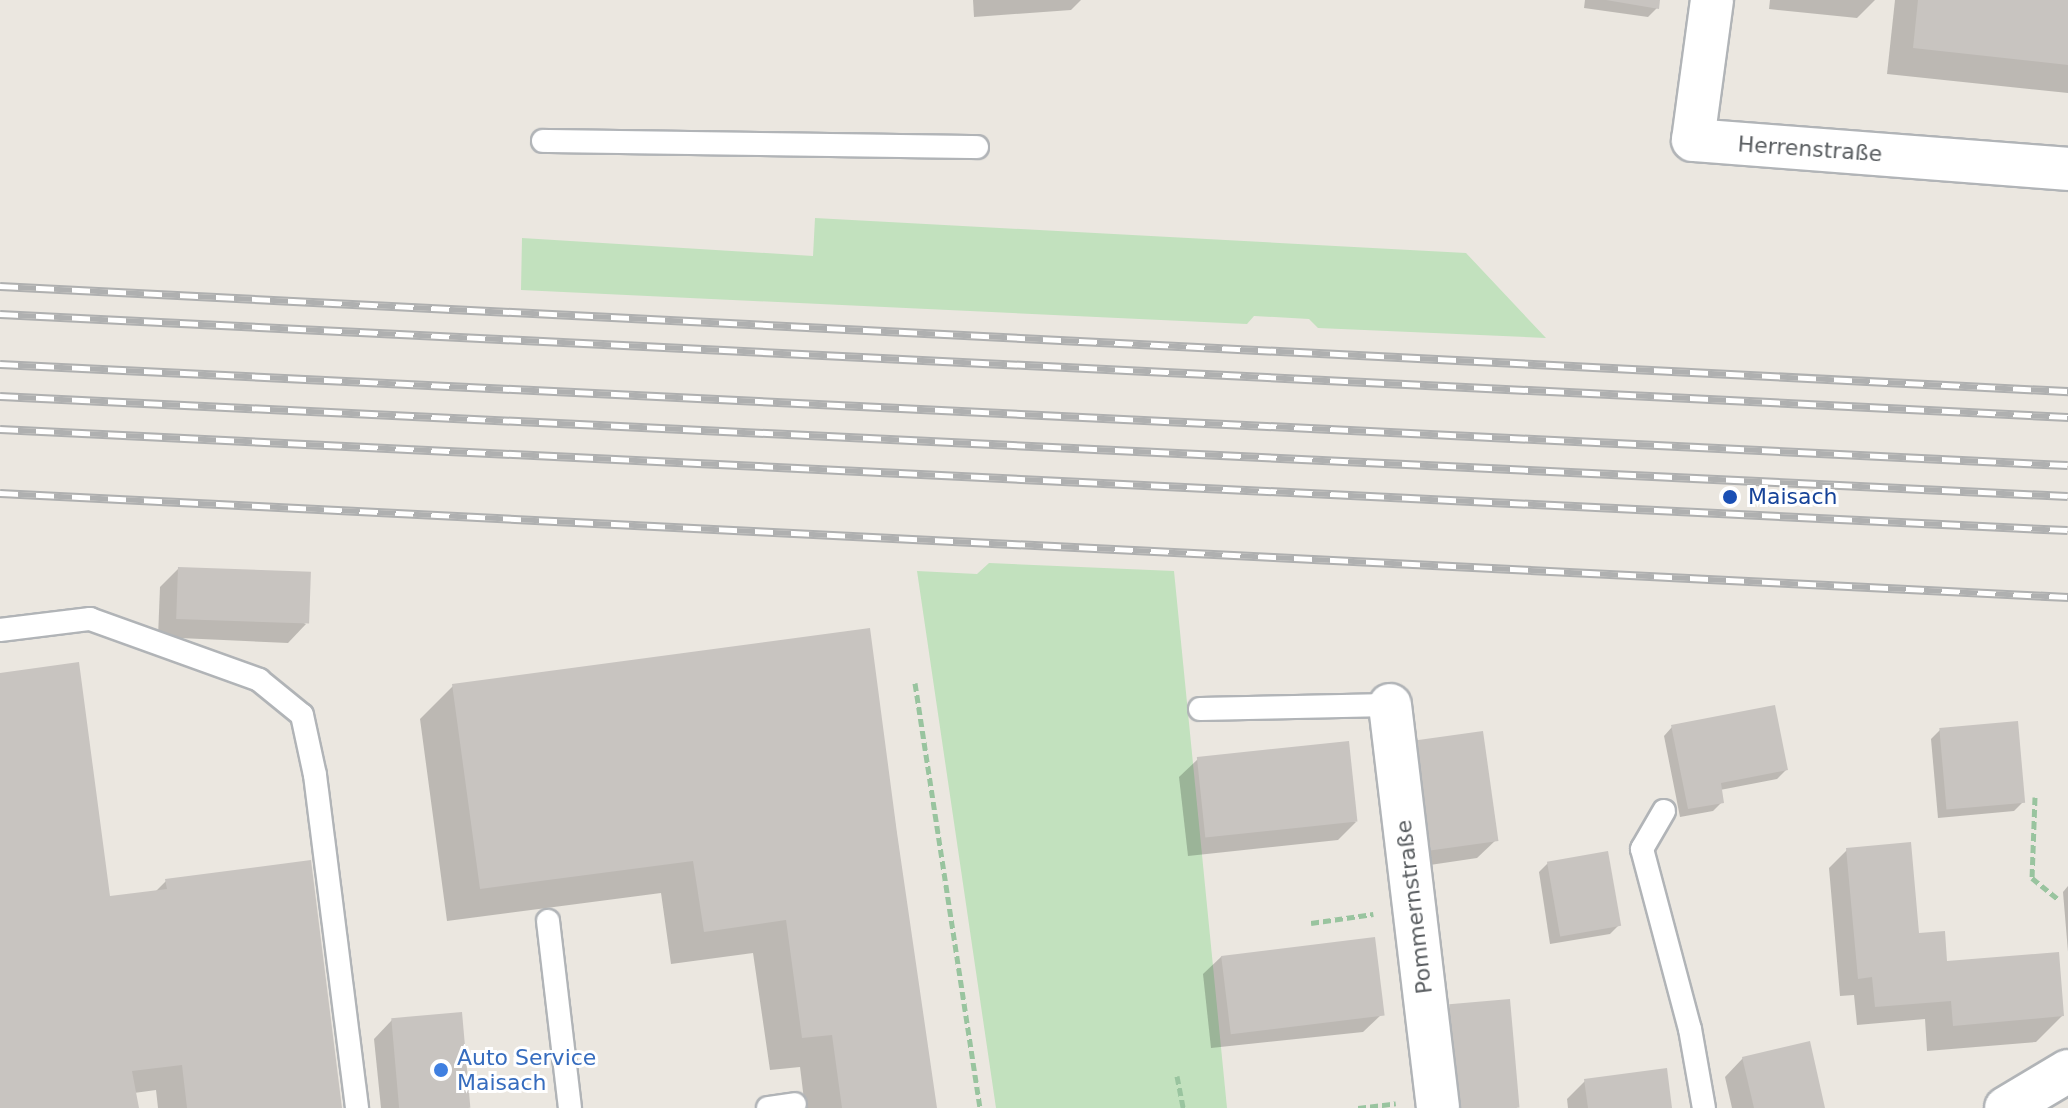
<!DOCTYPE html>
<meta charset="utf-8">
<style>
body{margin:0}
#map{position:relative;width:2068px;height:1108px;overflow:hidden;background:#ebe7e0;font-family:"DejaVu Sans",sans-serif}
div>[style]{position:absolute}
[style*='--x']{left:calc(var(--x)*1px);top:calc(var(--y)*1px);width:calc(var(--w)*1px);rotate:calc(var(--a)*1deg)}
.green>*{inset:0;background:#c2e1be}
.shadow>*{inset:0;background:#0003}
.building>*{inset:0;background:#c8c4c0;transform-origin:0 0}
.path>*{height:5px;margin-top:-2.5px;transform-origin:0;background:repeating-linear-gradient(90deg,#99c49f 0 8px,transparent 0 12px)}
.roads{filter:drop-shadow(2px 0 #b1b4b7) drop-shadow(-2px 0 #b1b4b7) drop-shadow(0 2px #b1b4b7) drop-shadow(0 -2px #b1b4b7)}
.lane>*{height:22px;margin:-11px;padding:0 11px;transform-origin:11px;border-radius:11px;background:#fff}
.street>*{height:42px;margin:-21px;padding:0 21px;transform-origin:21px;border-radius:21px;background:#fff}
.rail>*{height:9px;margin-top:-4.5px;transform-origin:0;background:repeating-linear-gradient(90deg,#fff 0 18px,#afb0b0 0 36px);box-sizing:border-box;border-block:2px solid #afb0b0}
.dots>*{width:22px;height:22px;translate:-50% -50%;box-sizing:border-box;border:4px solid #fff;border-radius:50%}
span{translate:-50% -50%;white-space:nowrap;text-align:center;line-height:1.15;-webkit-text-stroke:6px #fff;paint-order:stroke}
.street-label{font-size:22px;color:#595d60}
.transit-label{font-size:22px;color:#164399}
.left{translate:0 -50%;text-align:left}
.shop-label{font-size:22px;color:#366cbe}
</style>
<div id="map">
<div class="green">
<i style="clip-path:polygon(815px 218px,1466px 253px,1546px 338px,1318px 328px,1309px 319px,1254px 316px,1247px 324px,521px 290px,522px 238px,813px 256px)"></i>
<i style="clip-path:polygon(989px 563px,1174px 571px,1227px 1108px,996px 1108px,917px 571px,977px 574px)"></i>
</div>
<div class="shadow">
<i style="clip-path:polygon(973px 0,1081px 0,1071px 10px,974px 17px)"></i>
<i style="clip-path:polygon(1585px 0,1658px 0,1657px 8px,1648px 17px,1584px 8px)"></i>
<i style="clip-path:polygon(1770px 0,1875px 0,1857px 18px,1769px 9px)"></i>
<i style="clip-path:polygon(1895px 0,2068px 0,2068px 93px,1887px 74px)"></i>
<i style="clip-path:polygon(178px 569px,306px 624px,288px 643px,158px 637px,160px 587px)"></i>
<i style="clip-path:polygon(868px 630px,935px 1108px,805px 1108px,800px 1067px,770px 1070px,753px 953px,671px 964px,661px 893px,447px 921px,420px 719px,453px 686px)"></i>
<i style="clip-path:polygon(0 675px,108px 898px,154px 893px,166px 881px,340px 1108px,158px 1108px,156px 1090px,134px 1093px,137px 1108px,0 1108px)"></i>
<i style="clip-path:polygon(1672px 727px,1786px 770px,1777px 779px,1720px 790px,1722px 802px,1713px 811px,1680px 817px,1664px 736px)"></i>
<i style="clip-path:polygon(1940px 730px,2023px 802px,2014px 811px,1938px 818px,1931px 739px)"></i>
<i style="clip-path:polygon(1198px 759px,1356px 822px,1338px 840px,1188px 856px,1179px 777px)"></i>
<i style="clip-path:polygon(1388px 763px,1496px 840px,1477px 858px,1403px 869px)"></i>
<i style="clip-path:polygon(1847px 850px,1917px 935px,1946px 963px,2062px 1016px,2036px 1042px,1927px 1051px,1925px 1019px,1857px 1025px,1854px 995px,1840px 996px,1829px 868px)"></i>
<i style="clip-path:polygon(1548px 863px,1619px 925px,1610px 934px,1550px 944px,1539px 872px)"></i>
<i style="clip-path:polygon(2068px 886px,2068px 952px,2063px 892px)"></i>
<i style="clip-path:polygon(1222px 956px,1382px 1014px,1363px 1032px,1211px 1048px,1203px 974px)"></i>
<i style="clip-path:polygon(1450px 1008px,1517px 1108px,1440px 1108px,1431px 1026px)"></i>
<i style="clip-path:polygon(392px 1020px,469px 1108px,381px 1108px,374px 1039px)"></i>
<i style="clip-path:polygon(1743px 1058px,1823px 1108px,1732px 1108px,1725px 1077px)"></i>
<i style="clip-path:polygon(1585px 1081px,1670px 1108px,1568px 1108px,1567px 1099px)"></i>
</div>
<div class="building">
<i style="clip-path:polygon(1606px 0,1660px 0,1659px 9px)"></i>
<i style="clip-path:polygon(1918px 0,2068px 0,2068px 65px,1913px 48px)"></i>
<i style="left:178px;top:567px;width:133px;height:52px;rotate:2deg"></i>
<i style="clip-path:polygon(870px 628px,897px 833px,937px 1108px,842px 1108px,832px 1035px,802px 1038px,786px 920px,704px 932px,693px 861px,480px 889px,452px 684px)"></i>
<i style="clip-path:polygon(79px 662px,110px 896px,167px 889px,165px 879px,311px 860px,342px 1108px,187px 1108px,182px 1065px,132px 1071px,139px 1108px,0 1108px,0 673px)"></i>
<i style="clip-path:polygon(1775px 705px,1788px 770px,1721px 783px,1724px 803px,1688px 809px,1671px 725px)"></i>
<i style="left:2018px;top:721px;width:82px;height:79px;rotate:85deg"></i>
<i style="left:1483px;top:731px;width:111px;height:78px;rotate:82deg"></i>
<i style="left:1349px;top:741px;width:81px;height:153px;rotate:84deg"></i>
<i style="clip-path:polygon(1911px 842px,1919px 933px,1945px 931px,1947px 961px,2059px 952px,2064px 1016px,1953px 1026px,1951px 1001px,1875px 1007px,1872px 977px,1858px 979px,1846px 848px)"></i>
<i style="left:1608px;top:851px;width:76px;height:62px;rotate:80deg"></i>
<i style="left:1375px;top:937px;width:79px;height:155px;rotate:83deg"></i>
<i style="left:1510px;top:999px;width:109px;height:61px;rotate:85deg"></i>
<i style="left:462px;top:1012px;width:96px;height:71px;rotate:85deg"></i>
<i style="clip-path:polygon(1810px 1041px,1825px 1108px,1754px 1108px,1742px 1057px)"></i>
<i style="clip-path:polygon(1667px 1068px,1672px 1108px,1588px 1108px,1584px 1079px)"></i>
</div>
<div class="path">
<i style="--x:915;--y:683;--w:430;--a:81.3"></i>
<i style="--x:2035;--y:797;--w:81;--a:92.1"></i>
<i style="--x:2032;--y:878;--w:33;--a:39"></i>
<i style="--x:1311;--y:923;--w:63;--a:-8.3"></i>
<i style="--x:1177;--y:1076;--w:33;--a:79"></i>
<i style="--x:1358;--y:1108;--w:38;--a:-7"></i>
</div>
<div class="roads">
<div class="lane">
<i style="--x:543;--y:141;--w:434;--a:0.8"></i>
<i style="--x:0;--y:630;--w:91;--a:-7"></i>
<i style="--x:90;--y:619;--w:180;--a:19.8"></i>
<i style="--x:259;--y:680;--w:55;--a:39.1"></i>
<i style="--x:302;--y:715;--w:61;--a:77.8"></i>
<i style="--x:315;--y:775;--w:336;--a:82.8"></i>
<i style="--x:1200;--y:709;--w:190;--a:-1.2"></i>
<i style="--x:1664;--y:811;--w:44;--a:120.1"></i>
<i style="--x:1642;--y:849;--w:186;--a:75.1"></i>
<i style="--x:1690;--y:1029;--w:80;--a:80"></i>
<i style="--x:548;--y:921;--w:188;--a:83.3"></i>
<i style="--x:768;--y:1108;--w:27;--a:-8"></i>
</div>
<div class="street">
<i style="--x:1712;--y:0;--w:141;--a:97.7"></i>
<i style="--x:1693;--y:140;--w:376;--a:4.4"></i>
<i style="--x:1390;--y:705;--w:406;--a:83.2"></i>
<i style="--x:2006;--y:1108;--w:72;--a:-30.8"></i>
</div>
</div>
<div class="rail">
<i style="--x:0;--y:286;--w:2071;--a:2.91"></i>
<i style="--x:0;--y:314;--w:2071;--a:2.85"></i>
<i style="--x:0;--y:364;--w:2070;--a:2.8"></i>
<i style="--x:0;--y:396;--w:2070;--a:2.77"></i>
<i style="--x:0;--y:429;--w:2070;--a:2.8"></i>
<i style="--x:0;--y:493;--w:2071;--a:2.88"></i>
</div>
<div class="dots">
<i style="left:1730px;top:497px;background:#1a4fb4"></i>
<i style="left:441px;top:1070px;background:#3f7fe0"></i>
</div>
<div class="street-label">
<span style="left:1810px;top:149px;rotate:4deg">Herrenstraße</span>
<span style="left:1414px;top:907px;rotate:-97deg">Pommernstraße</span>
</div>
<div class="transit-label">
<span class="left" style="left:1748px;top:497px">Maisach</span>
</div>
<div class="shop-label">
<span class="left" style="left:457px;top:1070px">Auto Service<br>Maisach</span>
</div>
</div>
